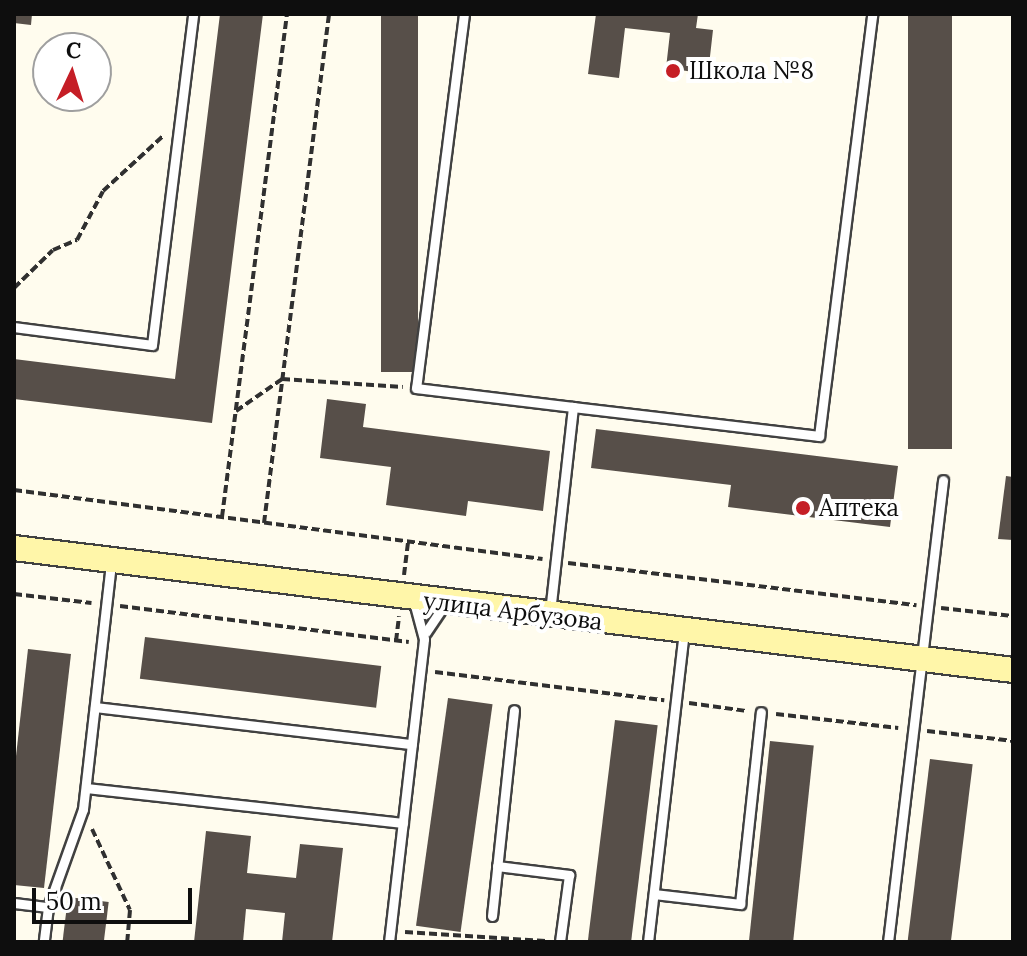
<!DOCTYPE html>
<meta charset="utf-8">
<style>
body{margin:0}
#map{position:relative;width:1027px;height:956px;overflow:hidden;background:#fffcee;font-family:Lora,serif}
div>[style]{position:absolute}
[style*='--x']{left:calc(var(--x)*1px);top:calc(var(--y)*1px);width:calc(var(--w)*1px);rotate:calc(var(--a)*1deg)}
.building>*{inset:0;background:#574f49;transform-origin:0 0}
.path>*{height:4px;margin-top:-2px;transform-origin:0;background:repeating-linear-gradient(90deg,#303030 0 8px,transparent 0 12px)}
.roads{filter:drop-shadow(2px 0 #414141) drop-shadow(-2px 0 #414141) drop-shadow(0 2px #414141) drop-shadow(0 -2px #414141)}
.lane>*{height:9px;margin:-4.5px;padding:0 4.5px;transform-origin:4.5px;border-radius:4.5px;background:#fff}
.secondary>*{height:24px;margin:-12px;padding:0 12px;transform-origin:12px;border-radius:12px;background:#fff6a9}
.dots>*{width:22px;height:22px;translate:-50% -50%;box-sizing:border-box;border:4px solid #fff;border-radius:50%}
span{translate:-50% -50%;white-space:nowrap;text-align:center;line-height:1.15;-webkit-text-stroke:8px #fff;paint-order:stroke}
.poi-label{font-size:24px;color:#0e0e0e}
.left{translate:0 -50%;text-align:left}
.street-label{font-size:24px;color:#0e0e0e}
.frame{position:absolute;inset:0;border:16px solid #0e0e0e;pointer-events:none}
.north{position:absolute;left:32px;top:32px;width:80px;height:80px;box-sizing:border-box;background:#fff;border:2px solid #9f9f9f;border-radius:50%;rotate:4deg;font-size:22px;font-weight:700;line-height:32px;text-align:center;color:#0e0e0e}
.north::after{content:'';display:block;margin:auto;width:28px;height:36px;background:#c51e26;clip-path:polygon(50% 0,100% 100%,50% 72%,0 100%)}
.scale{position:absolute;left:32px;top:888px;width:160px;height:36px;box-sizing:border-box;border:4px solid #0e0e0e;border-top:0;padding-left:10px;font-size:24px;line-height:28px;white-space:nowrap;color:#0e0e0e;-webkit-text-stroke:6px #fff;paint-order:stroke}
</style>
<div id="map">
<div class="building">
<i style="clip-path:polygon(14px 14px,32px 14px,31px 25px,14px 23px)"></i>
<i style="clip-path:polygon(220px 14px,263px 14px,212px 423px,14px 399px,14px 359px,175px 379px)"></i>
<i style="left:381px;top:14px;width:37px;height:358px"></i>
<i style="clip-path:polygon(596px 14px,698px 14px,696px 28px,713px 30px,708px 74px,666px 68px,670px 33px,625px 28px,619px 78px,588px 74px)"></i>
<i style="left:908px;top:14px;width:44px;height:435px"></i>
<i style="clip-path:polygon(327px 399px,366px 404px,363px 427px,550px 451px,543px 511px,468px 501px,466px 516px,386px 505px,391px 467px,320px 458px)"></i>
<i style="clip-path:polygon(596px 429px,898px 466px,890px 527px,728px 507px,731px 485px,591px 468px)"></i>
<i style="clip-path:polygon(1006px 476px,1013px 477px,1013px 540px,998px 539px)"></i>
<i style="left:145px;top:637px;width:238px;height:42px;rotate:7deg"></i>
<i style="clip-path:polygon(28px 649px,71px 654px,44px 888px,14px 885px,14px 774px)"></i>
<i style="left:448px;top:698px;width:45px;height:230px;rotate:8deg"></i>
<i style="left:615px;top:720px;width:43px;height:224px;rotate:7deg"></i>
<i style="left:770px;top:741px;width:44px;height:202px;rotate:6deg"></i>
<i style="left:930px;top:759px;width:43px;height:184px;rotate:7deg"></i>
<i style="clip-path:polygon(206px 831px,251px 836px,247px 873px,296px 878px,300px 844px,343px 848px,332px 942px,282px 942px,285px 913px,246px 909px,243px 942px,194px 942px)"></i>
<i style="left:68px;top:897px;width:41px;height:45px;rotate:7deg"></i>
</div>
<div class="path">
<i style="--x:14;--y:288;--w:54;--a:-44.3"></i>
<i style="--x:53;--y:250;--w:26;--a:-23"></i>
<i style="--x:77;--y:240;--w:55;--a:-62"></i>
<i style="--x:103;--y:191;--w:81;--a:-42.5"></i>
<i style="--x:236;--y:411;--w:56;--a:-34.8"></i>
<i style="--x:282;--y:379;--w:121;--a:3.8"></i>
<i style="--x:14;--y:490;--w:533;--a:7.43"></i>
<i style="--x:222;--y:517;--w:507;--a:-82.64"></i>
<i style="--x:264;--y:523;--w:513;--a:-82.72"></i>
<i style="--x:568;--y:563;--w:351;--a:6.9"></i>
<i style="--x:404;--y:575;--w:33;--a:-83"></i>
<i style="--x:14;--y:594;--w:78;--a:6.7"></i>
<i style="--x:120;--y:606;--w:291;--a:7.1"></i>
<i style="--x:941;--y:608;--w:72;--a:6.3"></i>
<i style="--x:396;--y:641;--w:25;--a:-83"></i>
<i style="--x:435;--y:672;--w:231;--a:7"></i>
<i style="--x:689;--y:703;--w:59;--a:7.9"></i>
<i style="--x:776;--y:714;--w:123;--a:6.5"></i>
<i style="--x:927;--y:731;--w:87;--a:6.6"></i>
<i style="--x:92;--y:829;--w:89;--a:64.9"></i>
<i style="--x:130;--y:910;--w:32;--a:95"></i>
<i style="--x:405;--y:932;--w:141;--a:3.7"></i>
</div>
<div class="roads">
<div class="lane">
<i style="--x:464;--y:14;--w:377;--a:97.3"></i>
<i style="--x:416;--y:388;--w:158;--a:6.9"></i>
<i style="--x:573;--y:407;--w:205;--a:96.4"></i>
<i style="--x:14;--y:327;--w:139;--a:7.4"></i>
<i style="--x:152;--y:345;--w:334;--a:-82.9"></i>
<i style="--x:573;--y:407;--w:248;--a:6.7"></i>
<i style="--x:819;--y:436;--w:425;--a:-82.8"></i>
<i style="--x:426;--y:632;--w:32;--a:-56"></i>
<i style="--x:95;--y:707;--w:319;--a:6.7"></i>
<i style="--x:86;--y:788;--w:319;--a:6.3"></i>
<i style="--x:497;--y:866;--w:73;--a:7.1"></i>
<i style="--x:569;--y:875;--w:68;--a:97.7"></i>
<i style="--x:654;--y:894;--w:87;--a:6.6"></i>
<i style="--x:740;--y:904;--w:193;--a:-83.8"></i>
<i style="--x:14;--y:903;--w:34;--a:7"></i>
<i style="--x:48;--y:907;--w:35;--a:97"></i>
<i style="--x:48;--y:907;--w:104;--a:-70.3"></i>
<i style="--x:83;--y:809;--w:249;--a:-83.5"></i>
<i style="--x:492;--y:916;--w:207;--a:-83.9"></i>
<i style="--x:389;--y:942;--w:305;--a:-83.4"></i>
<i style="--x:424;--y:639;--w:38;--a:-105"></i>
<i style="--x:648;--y:942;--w:312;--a:-83.4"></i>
<i style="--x:888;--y:942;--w:465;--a:-83.2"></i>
</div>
<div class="secondary">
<i style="--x:14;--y:548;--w:1006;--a:6.96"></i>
</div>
</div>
<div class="dots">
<i style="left:673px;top:71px;background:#c51e26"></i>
<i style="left:803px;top:508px;background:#c51e26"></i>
</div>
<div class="poi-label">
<span class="left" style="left:689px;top:71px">Школа №8</span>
<span class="left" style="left:819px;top:508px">Аптека</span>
</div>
<div class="street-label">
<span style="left:513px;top:611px;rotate:7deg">улица Арбузова</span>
</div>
<div class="frame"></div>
<div class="north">С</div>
<div class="scale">50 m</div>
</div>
